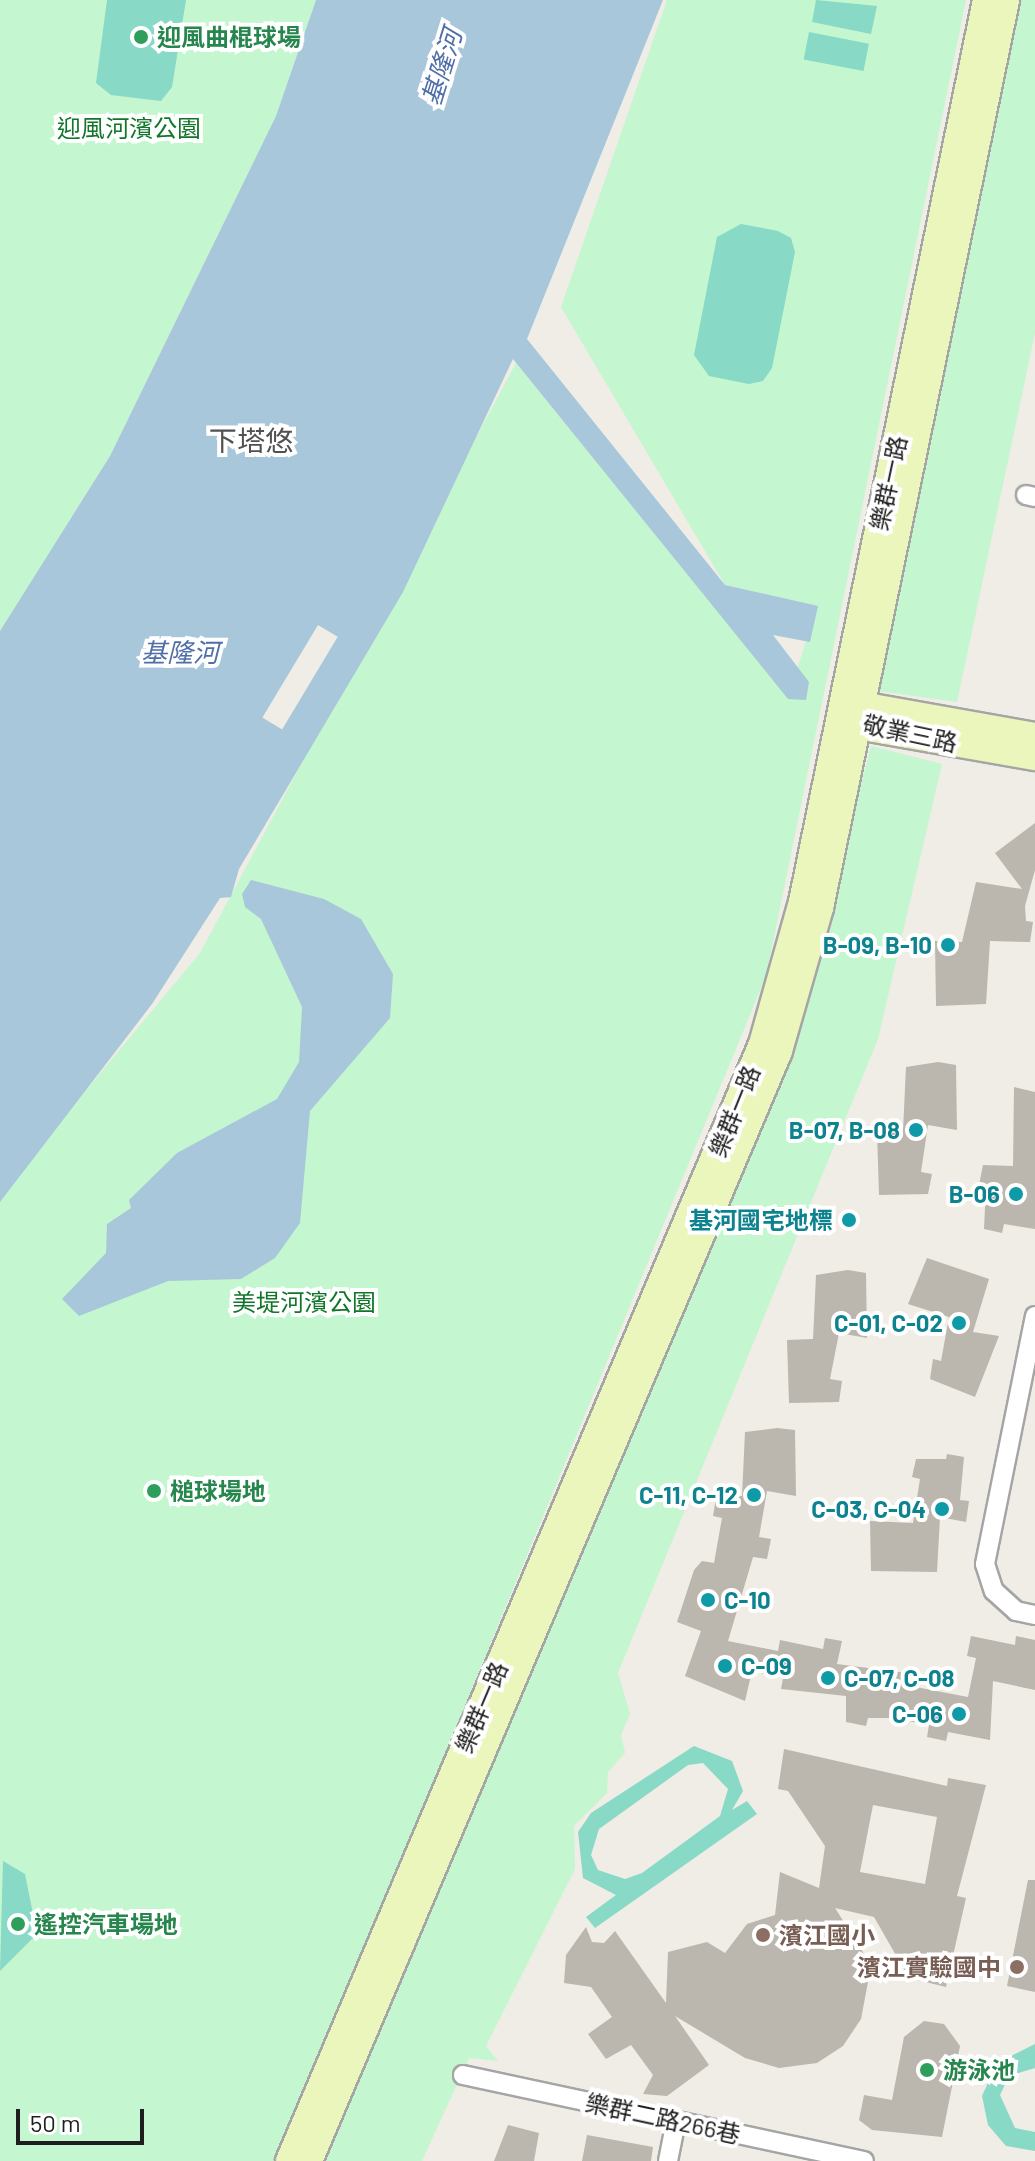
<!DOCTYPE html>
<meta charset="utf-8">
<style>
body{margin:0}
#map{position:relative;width:1035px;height:2161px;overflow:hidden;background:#efede5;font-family:Barlow,"Noto Sans TC",sans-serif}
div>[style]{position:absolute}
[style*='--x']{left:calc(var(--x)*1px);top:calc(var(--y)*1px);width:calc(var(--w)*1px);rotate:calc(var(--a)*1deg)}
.park>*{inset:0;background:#c4f6d0}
.pitch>*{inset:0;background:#88d9c6;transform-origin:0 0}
.water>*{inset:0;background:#a8c7da}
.pier>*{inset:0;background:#efede5;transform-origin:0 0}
.building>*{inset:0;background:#bbb6ae}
.roads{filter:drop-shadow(2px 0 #a5a5a5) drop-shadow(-2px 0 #a5a5a5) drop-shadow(0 2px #a5a5a5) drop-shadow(0 -2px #a5a5a5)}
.street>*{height:18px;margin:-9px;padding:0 9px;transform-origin:9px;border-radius:9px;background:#fff}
.secondary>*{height:26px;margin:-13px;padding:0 13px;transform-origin:13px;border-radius:13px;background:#eaf6bc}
.dots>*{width:22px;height:22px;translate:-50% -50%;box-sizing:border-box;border:4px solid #fff;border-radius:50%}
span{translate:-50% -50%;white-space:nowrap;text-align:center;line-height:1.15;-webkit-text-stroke:8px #fff;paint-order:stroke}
.leisure-label{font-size:24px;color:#27864d;font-weight:700}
.left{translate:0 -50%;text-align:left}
.park-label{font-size:24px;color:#12762a}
.street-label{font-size:24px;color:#1e1e1e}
.culture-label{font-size:24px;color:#0d838f;font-weight:700}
.right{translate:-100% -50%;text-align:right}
.education-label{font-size:24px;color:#785e54;font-weight:700}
.water-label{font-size:26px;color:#506fa8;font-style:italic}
.quarter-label{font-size:28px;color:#515151}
.scale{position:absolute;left:16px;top:2109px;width:128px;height:36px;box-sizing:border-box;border:4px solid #1e1e1e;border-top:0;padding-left:10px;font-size:24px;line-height:28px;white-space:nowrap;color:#1e1e1e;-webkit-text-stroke:6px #fff;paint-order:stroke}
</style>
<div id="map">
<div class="park">
<i style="clip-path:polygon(0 0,316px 0,276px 116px,110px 456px,0 631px)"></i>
<i style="clip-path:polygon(667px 0,966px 0,766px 976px,277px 2161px,0 2161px,0 1194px,200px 953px,516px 363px,788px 698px,817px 606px,725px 585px,561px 307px)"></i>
<i style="clip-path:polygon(1015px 0,1035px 0,1035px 333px,957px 702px,879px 691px,874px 678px)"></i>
<i style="clip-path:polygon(871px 746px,942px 764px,878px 1039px,618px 1673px,630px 1714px,621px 1735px,625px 1753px,608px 1772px,607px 1793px,574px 1826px,575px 1869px,486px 2046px,498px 2061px,469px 2058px,422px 2161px,324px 2161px,796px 1030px)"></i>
</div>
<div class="pitch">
<i style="clip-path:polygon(107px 0,186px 0,172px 87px,161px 101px,111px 95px,96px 83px)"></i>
<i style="clip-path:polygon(816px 0,877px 6px,871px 34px,812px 22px)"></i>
<i style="left:809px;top:32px;width:61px;height:28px;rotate:11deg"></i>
<i style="clip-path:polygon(741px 224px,778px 231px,791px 238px,795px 252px,772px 368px,763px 381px,749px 384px,709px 376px,694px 355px,717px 237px)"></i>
<i style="clip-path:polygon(evenodd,694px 1746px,732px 1761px,743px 1791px,732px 1810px,747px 1801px,757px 1814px,595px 1928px,586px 1917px,616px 1895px,583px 1878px,578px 1832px,591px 1813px,694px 1746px,703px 1763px,728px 1789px,720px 1816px,642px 1873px,625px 1879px,598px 1870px,591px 1855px,599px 1829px,688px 1765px,703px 1763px)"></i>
<i style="clip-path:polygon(3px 1861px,25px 1874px,37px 1934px,0 1971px)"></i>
<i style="clip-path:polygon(1035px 2044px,1035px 2068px,1009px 2076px,1000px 2095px,1015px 2128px,1035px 2132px,1035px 2151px,1006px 2146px,988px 2125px,982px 2096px,997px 2063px)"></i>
</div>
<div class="water">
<i style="clip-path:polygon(316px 0,663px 0,527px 339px,725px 585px,818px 606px,810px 642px,773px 635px,809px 682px,806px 700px,788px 699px,513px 359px,403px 592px,239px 869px,231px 897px,220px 898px,152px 1004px,0 1202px,0 631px,110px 456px,276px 116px)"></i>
<i style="clip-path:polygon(251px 880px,324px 899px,361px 919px,393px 974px,390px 1018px,310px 1111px,300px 1223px,275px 1258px,241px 1279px,168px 1281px,79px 1316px,62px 1299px,106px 1253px,107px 1224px,131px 1208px,129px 1200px,177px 1153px,277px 1099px,299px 1062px,302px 1007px,261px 919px,245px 907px,242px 894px)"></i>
</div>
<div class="pier">
<i style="left:318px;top:625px;width:23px;height:108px;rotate:31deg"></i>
</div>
<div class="building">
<i style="clip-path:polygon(1035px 823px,1035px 870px,1025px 906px,1026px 921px,1033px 922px,1030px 942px,990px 941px,986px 1004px,936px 1006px,935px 941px,962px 942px,976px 882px,1022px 889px,995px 853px)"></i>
<i style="clip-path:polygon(938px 1062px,956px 1065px,957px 1130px,928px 1125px,921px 1172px,932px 1174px,928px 1194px,879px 1195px,877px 1132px,903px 1131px,906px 1067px)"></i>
<i style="clip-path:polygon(1014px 1087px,1035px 1092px,1035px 1229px,1004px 1224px,1002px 1233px,984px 1229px,986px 1186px,979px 1185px,983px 1165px,1013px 1166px)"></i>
<i style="clip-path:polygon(927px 1258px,989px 1279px,973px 1332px,999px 1336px,975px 1397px,930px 1379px,933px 1359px,941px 1361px,949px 1317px,908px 1304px)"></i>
<i style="clip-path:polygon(848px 1270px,866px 1273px,867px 1338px,839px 1333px,830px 1379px,842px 1381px,839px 1402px,789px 1403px,787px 1340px,813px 1339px,816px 1275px)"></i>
<i style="clip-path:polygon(777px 1428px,795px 1430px,796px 1496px,767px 1491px,759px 1537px,771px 1539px,767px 1559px,753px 1557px,728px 1641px,778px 1651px,780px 1640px,823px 1649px,825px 1638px,842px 1641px,837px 1664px,907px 1673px,905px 1685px,968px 1697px,976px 1658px,967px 1656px,971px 1636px,1015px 1645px,1016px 1636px,1035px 1640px,1035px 1690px,993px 1681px,990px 1740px,948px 1732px,946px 1741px,927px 1737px,929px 1725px,894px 1718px,868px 1718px,866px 1726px,846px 1722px,846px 1696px,781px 1689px,783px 1678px,752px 1671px,745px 1701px,685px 1676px,701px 1631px,677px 1622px,694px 1570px,702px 1561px,714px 1563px,722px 1518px,713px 1516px,716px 1498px,742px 1496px,745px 1432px)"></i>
<i style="clip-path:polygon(947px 1454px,964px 1457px,960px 1500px,969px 1501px,966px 1522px,940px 1517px,937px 1572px,871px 1571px,870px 1521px,913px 1523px,920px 1479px,912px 1477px,916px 1459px,946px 1459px)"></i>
<i style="clip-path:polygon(evenodd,784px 1749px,947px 1786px,948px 1778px,986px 1785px,957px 1896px,966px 1898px,946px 1987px,909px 1978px,874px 1917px,835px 1908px,864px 1954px,868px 1982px,861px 2019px,843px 2046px,817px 2063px,779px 2068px,745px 2058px,675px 2016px,709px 2065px,667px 2096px,643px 2094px,653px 2075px,631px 2045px,606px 2059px,588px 2034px,612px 2017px,591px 1987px,564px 1983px,566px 1955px,586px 1927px,592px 1942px,604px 1943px,615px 1931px,666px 2003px,668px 1952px,707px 1942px,725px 1953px,747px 1924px,775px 1915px,780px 1872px,819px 1888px,825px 1846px,788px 1791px,778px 1789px,784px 1749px,873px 1805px,937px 1817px,925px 1884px,860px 1872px,873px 1805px)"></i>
<i style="clip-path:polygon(1028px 1880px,1035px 1880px,1035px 1992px,1007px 1986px)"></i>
<i style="clip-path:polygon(924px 2021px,944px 2024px,960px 2046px,942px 2137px,872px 2130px,859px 2120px,864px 2095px,892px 2100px,904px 2037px)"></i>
<i style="clip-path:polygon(508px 2125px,539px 2133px,534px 2161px,494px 2161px)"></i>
<i style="clip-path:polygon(587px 2135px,653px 2147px,651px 2161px,582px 2161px)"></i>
</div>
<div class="roads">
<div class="street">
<i style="--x:1026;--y:495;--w:9;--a:13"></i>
<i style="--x:1035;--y:1316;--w:253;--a:101.4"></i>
<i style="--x:985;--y:1564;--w:28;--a:72"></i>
<i style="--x:994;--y:1591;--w:30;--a:42"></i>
<i style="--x:1016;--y:1611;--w:19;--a:12"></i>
<i style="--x:463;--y:2075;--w:410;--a:12.1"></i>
<i style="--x:668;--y:2161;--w:41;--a:-78.7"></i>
</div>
<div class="secondary">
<i style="--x:845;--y:711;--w:17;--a:-21"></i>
<i style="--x:861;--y:705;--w:177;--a:10.1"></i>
<i style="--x:844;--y:714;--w:18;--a:43"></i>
<i style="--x:857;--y:726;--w:181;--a:9.9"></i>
<i style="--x:289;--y:2161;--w:1213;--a:-67.05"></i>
<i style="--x:762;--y:1044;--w:148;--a:-74.3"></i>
<i style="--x:802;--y:902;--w:921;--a:-78.47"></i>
<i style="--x:309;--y:2161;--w:1205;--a:-67.05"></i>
<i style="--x:779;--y:1051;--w:149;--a:-74"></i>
<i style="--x:820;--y:908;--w:927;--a:-78.42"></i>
</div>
</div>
<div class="dots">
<i style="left:141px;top:37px;background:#2e9e5b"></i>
<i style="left:948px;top:945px;background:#0f9aa8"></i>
<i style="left:916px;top:1130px;background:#0f9aa8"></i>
<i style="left:1016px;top:1194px;background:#0f9aa8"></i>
<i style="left:849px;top:1220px;background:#0f9aa8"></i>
<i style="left:959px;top:1323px;background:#0f9aa8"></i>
<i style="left:154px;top:1491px;background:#2e9e5b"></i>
<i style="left:754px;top:1495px;background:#0f9aa8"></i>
<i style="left:942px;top:1509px;background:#0f9aa8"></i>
<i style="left:708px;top:1600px;background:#0f9aa8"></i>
<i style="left:725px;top:1666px;background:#0f9aa8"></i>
<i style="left:828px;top:1678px;background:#0f9aa8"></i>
<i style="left:959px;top:1714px;background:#0f9aa8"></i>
<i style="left:18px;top:1924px;background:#2e9e5b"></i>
<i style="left:763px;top:1935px;background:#8d6e63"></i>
<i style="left:1017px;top:1967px;background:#8d6e63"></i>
<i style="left:927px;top:2070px;background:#2e9e5b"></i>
</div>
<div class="leisure-label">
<span class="left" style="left:157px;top:37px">迎風曲棍球場</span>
<span class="left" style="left:170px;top:1491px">槌球場地</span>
<span class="left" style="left:34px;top:1924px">遙控汽車場地</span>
<span class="left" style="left:943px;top:2070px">游泳池</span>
</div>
<div class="park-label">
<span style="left:129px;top:128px">迎風河濱公園</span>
<span style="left:304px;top:1302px">美堤河濱公園</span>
</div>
<div class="street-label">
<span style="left:888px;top:483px;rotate:-78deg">樂群一路</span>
<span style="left:910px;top:733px;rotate:12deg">敬業三路</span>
<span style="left:734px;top:1111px;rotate:-68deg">樂群一路</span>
<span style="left:481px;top:1707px;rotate:-67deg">樂群一路</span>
<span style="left:663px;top:2118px;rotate:12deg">樂群二路266巷</span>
</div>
<div class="culture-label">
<span class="right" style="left:932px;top:945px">B-09, B-10</span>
<span class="right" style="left:900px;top:1130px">B-07, B-08</span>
<span class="right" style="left:1000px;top:1194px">B-06</span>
<span class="right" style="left:833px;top:1220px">基河國宅地標</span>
<span class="right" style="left:943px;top:1323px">C-01, C-02</span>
<span class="right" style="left:738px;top:1495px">C-11, C-12</span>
<span class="right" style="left:926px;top:1509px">C-03, C-04</span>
<span class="left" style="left:724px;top:1600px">C-10</span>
<span class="left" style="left:741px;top:1666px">C-09</span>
<span class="left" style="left:844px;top:1678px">C-07, C-08</span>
<span class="right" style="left:943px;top:1714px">C-06</span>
</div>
<div class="education-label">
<span class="left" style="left:779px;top:1935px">濱江國小</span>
<span class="right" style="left:1001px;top:1967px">濱江實驗國中</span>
</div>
<div class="water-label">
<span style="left:441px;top:67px;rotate:-73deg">基隆河</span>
<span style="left:180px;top:652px">基隆河</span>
</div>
<div class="quarter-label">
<span style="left:251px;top:440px">下塔悠</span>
</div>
<div class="scale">50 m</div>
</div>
